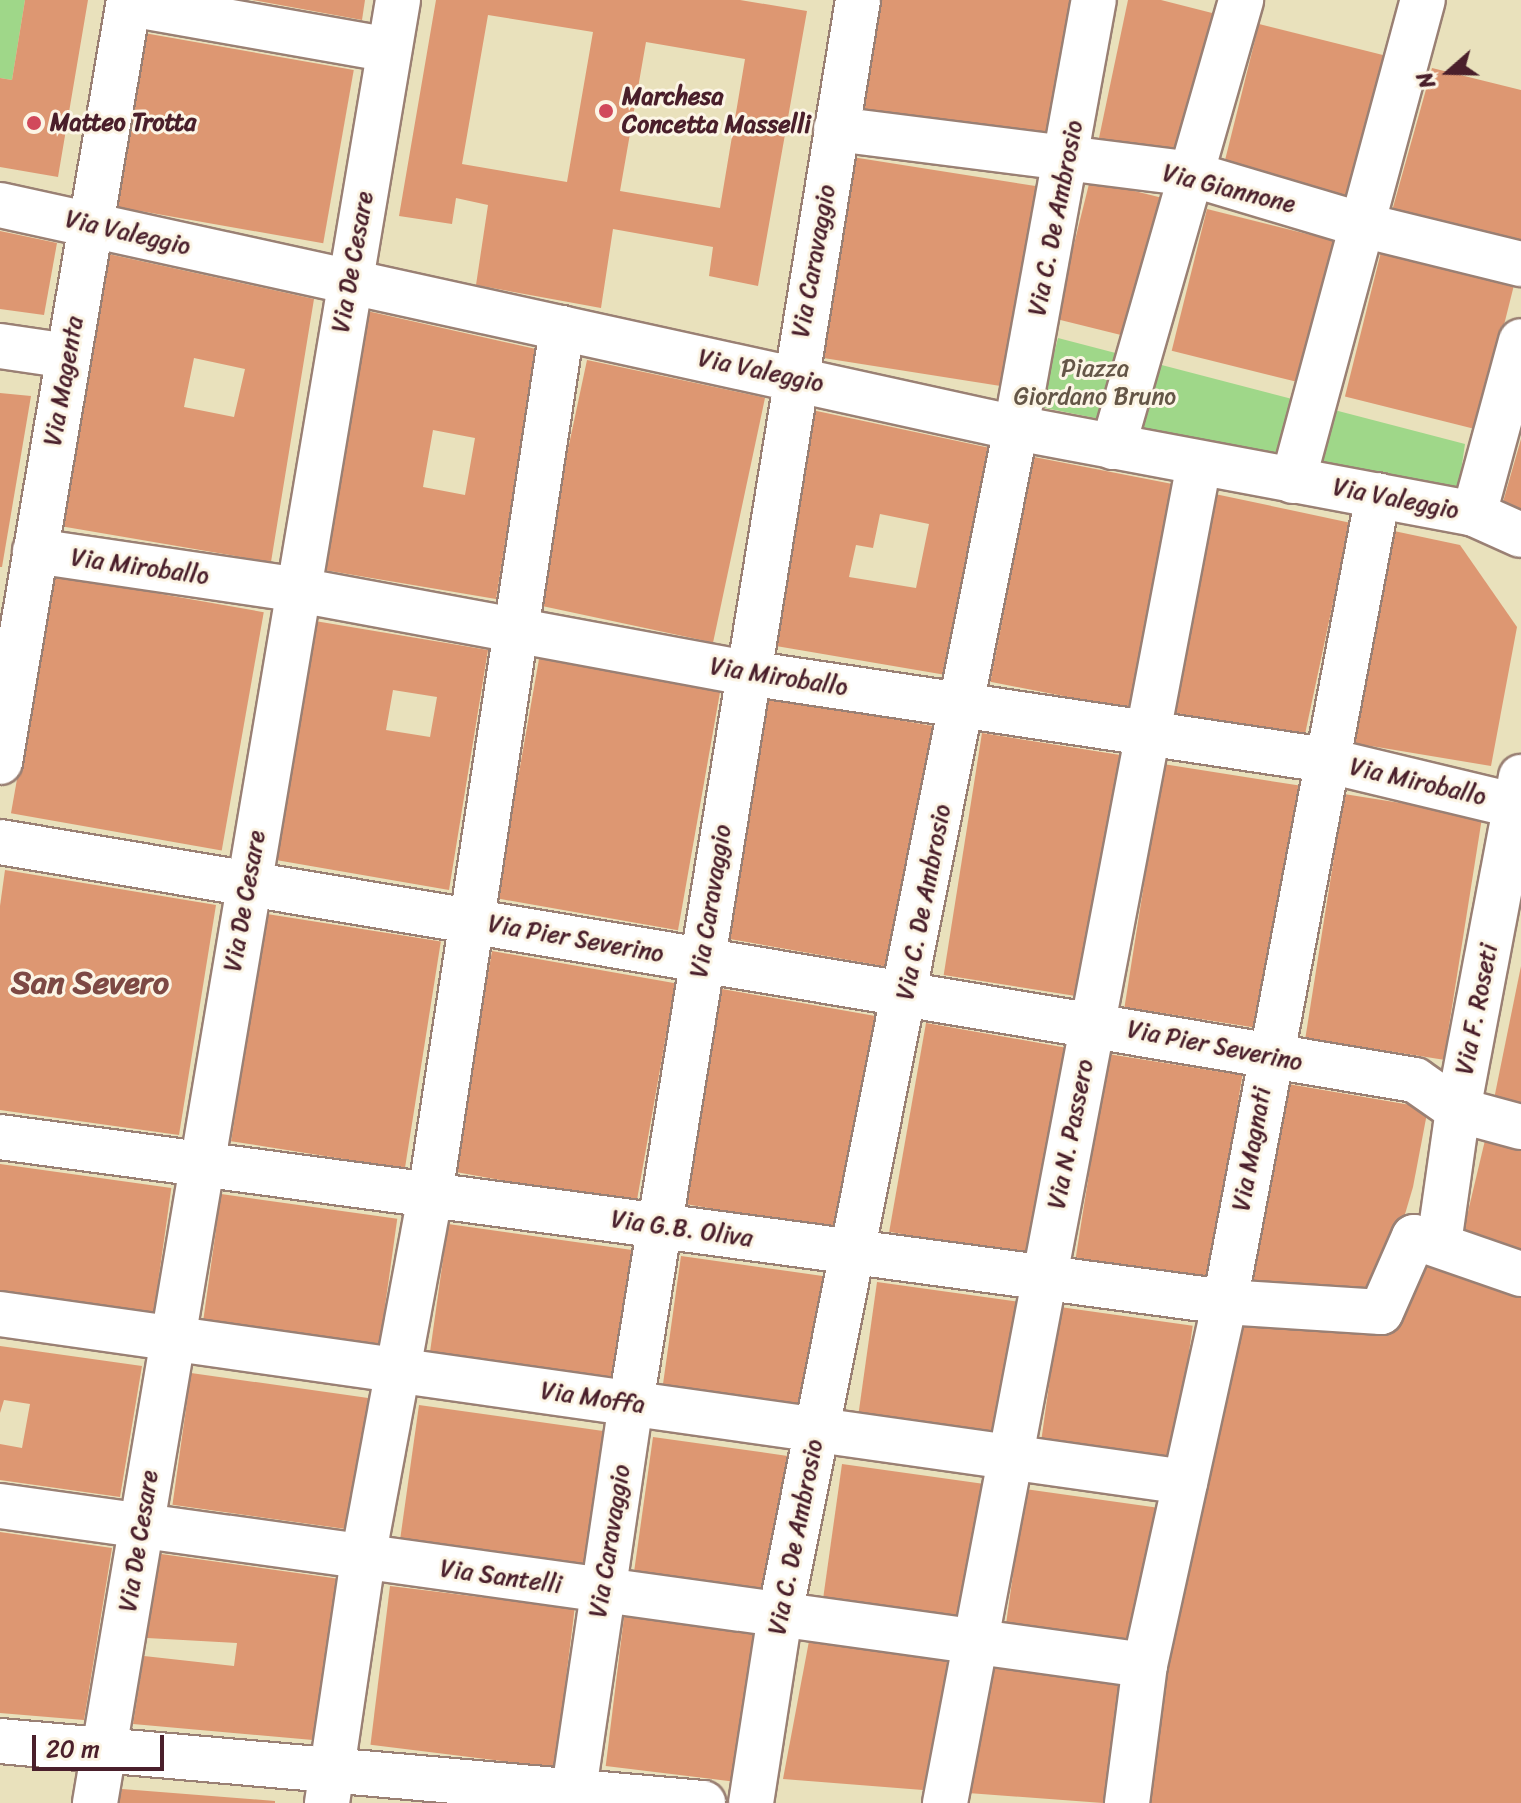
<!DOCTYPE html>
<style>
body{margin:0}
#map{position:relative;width:1521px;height:1803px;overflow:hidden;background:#e9e1bc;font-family:Sriracha,sans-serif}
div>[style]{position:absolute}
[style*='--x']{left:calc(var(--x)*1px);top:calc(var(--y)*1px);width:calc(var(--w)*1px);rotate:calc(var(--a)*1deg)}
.green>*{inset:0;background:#9fd789}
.building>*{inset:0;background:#dd9772;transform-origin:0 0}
.roads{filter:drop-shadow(2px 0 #9a8074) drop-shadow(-2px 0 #9a8074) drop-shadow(0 2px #9a8074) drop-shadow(0 -2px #9a8074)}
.street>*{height:44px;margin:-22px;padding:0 22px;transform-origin:22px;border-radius:22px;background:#fff}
.dots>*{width:22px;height:22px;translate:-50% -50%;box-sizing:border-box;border:4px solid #fcf5e5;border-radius:50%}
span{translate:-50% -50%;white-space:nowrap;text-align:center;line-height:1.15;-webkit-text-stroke:6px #fcf5e5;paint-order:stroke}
.poi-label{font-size:24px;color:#4a1f2b;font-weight:700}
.left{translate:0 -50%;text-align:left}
.street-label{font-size:24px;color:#4a1f2b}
.park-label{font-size:24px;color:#645647}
.district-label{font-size:32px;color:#7d4944;font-weight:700}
.north{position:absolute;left:1409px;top:32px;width:80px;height:80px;-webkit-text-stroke:6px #fcf5e5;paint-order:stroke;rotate:250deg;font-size:22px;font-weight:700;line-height:32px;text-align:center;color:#4a1f2b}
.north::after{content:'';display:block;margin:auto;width:28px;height:36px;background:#4a1f2b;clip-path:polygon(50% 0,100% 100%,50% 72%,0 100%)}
.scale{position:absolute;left:32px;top:1735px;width:132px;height:36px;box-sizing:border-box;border:4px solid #4a1f2b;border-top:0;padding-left:10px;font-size:24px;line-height:28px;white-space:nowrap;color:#4a1f2b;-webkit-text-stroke:6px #fcf5e5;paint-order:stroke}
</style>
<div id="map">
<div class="green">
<i style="clip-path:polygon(0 0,25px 0,12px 80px,0 78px)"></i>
<i style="clip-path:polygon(1058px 338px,1465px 444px,1458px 491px,1040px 407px)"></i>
</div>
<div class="building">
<i style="clip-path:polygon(25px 0,88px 0,58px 177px,0 167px,0 78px,12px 80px)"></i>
<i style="clip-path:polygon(252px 0,365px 0,362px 20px)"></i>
<i style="clip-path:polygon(evenodd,436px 0,740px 0,807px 11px,758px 286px,709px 276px,713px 247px,613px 229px,601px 308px,476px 285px,488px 205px,456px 198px,452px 224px,399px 216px,436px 0,488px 15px,593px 32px,567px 182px,462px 164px,488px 15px,436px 0,646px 42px,745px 59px,720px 208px,620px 191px,646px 42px)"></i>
<i style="clip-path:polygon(876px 0,1075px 0,1048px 144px,859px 109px)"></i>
<i style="clip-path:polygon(1128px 0,1161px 0,1216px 14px,1178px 157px,1099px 138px)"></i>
<i style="left:1259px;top:24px;width:138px;height:150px;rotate:14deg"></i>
<i style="left:144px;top:33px;width:213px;height:176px;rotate:10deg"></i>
<i style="clip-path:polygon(1432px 68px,1521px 90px,1521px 243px,1392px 211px)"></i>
<i style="left:852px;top:157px;width:189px;height:203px;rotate:9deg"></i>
<i style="left:1090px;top:180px;width:78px;height:143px;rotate:14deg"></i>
<i style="left:1207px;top:209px;width:136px;height:146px;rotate:14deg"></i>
<i style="clip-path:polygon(0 231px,57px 243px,44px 315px,0 309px)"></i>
<i style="left:1381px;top:252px;width:137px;height:149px;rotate:14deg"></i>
<i style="clip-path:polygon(evenodd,104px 253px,314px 299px,271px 562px,60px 526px,104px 253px,194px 358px,245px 369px,234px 417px,184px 407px,194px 358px)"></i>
<i style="clip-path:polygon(evenodd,367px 311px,536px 349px,496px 599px,324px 570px,367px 311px,433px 430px,475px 438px,465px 495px,423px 487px,433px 430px)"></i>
<i style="left:587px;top:360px;width:182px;height:250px;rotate:12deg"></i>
<i style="clip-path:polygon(0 393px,31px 396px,2px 567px,0 567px)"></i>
<i style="clip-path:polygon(evenodd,812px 410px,990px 448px,946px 675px,776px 646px,812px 410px,880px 514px,929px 524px,916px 588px,849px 577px,856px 545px,873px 548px,880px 514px)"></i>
<i style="clip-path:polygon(1521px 439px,1521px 520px,1499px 516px)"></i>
<i style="left:1034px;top:457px;width:141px;height:229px;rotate:11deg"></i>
<i style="left:1215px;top:494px;width:138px;height:222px;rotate:12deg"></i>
<i style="clip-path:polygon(1394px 531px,1460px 545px,1517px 627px,1491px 766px,1353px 743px)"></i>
<i style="left:53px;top:575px;width:214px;height:242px;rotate:10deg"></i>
<i style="clip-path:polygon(evenodd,315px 621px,488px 650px,449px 890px,276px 860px,315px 621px,393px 690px,437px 697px,430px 737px,386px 730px,393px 690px)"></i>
<i style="left:539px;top:659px;width:184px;height:243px;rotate:10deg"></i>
<i style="left:768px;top:697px;width:170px;height:245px;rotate:10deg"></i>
<i style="left:982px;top:733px;width:140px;height:245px;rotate:9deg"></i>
<i style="left:1163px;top:764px;width:138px;height:246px;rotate:9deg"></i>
<i style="left:1344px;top:794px;width:140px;height:247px;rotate:9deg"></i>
<i style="clip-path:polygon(5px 870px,216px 905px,179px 1135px,0 1110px,0 906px)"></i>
<i style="left:267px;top:914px;width:176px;height:230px;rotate:9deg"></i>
<i style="left:492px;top:951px;width:186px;height:224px;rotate:10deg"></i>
<i style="clip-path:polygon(1521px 966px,1521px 1111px,1493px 1104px)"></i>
<i style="left:722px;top:989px;width:160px;height:218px;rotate:10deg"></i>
<i style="left:926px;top:1023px;width:142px;height:212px;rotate:10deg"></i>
<i style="left:1108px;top:1054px;width:136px;height:206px;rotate:9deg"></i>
<i style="clip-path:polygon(1288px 1084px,1428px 1108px,1413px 1187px,1380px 1299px,1251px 1281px)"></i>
<i style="clip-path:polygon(1486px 1136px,1521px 1145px,1521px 1263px,1461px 1241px)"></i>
<i style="left:0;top:1164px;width:173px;height:132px;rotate:8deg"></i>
<i style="left:221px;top:1194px;width:178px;height:132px;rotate:8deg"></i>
<i style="left:448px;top:1224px;width:186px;height:134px;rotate:8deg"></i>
<i style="clip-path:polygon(1413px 1248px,1521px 1287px,1521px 1803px,1139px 1803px,1232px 1316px,1378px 1325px)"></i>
<i style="left:681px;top:1256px;width:150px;height:135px;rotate:8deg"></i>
<i style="left:877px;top:1282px;width:141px;height:136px;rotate:8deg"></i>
<i style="left:1060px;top:1307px;width:134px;height:136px;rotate:8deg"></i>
<i style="clip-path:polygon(0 1346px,142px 1366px,120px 1497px,0 1480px,0 1444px,22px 1448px,30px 1404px,4px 1400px,0 1413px)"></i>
<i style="left:191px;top:1373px;width:179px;height:133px;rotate:8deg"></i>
<i style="left:419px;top:1405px;width:186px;height:134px;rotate:8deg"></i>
<i style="left:653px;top:1437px;width:143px;height:136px;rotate:8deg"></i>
<i style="left:842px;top:1464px;width:142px;height:135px;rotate:8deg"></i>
<i style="left:1025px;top:1489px;width:134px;height:137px;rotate:8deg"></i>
<i style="clip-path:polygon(0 1532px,112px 1548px,84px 1720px,0 1713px)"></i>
<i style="clip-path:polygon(161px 1554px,340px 1579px,313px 1740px,133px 1724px,144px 1656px,234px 1666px,237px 1643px,147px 1638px)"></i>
<i style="left:390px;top:1586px;width:186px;height:160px;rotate:7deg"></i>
<i style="left:624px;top:1617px;width:138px;height:150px;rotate:7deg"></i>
<i style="clip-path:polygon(809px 1641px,948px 1660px,923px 1790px,783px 1779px)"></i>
<i style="clip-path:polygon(992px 1666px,1125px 1684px,1103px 1803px,968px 1793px)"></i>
<i style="clip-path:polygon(122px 1789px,275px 1801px,275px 1803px,119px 1803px)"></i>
</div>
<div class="roads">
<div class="street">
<i style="--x:129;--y:4;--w:264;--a:10"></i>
<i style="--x:836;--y:129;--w:358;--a:7.2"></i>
<i style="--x:1191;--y:174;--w:178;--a:16.6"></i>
<i style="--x:1362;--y:225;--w:164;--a:13.8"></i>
<i style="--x:0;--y:205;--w:1040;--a:12.38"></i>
<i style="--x:1016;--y:428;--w:466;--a:10.6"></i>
<i style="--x:1474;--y:514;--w:51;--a:24.1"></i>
<i style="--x:0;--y:346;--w:69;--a:8.4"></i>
<i style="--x:1113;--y:447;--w:465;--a:-74"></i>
<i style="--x:1293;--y:481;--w:498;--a:-74.9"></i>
<i style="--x:1474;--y:514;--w:179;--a:-74.8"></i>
<i style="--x:35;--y:551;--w:266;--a:8.4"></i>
<i style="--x:298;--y:590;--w:458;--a:10.5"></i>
<i style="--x:748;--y:673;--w:584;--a:8.57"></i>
<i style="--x:1325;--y:760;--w:202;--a:13.5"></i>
<i style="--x:0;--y:762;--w:773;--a:-80.39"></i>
<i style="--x:0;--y:842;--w:1435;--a:9.55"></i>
<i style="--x:1415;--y:1080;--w:52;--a:34.9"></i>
<i style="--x:1458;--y:1110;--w:65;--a:15.1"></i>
<i style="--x:0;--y:1137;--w:1236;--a:7.67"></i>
<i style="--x:1225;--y:1302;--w:156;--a:3.7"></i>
<i style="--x:1381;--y:1312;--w:82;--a:-66.3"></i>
<i style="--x:1414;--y:1237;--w:113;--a:19.1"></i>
<i style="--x:1439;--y:1243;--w:134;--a:-81.9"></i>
<i style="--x:1458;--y:1110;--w:339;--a:-79.3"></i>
<i style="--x:0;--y:1314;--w:1197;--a:8.07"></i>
<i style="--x:0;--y:1506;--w:1156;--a:7.91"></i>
<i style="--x:0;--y:1741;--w:706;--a:5.04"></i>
<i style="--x:95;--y:1803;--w:1828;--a:-80.46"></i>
<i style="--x:327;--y:1803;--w:248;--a:-81.6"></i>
<i style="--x:363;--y:1558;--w:369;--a:-79.5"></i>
<i style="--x:430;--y:1195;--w:877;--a:-81.34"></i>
<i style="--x:572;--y:1803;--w:404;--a:-81.6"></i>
<i style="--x:631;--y:1403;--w:1421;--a:-80.81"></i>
<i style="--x:751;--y:1803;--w:190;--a:-81.2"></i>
<i style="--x:780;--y:1615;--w:1210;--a:-78.76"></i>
<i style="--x:1016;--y:428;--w:435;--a:-79.7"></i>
<i style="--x:945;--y:1803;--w:1363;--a:-79.26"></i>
<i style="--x:1127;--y:1803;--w:139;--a:-82.6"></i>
<i style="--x:1145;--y:1665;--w:372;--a:-77.6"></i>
<i style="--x:1225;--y:1302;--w:821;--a:-79.26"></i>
</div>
</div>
<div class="dots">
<i style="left:606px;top:111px;background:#d1495b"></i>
<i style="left:34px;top:123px;background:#d1495b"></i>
</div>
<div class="poi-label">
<span class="left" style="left:622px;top:111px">Marchesa<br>Concetta Masselli</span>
<span class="left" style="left:50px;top:123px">Matteo Trotta</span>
</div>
<div class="street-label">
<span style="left:1229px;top:189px;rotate:14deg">Via Giannone</span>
<span style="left:1056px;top:218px;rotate:-79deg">Via C. De Ambrosio</span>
<span style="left:128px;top:233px;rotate:13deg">Via Valeggio</span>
<span style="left:814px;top:261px;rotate:-80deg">Via Caravaggio</span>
<span style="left:353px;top:262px;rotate:-80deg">Via De Cesare</span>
<span style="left:761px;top:371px;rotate:12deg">Via Valeggio</span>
<span style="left:64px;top:381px;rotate:-80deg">Via Magenta</span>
<span style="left:1396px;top:499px;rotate:11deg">Via Valeggio</span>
<span style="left:140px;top:567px;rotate:8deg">Via Miroballo</span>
<span style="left:779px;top:677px;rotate:9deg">Via Miroballo</span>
<span style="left:1418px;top:782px;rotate:13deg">Via Miroballo</span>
<span style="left:245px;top:901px;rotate:-80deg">Via De Cesare</span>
<span style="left:711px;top:901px;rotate:-81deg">Via Caravaggio</span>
<span style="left:924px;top:902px;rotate:-79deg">Via C. De Ambrosio</span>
<span style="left:576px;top:939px;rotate:10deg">Via Pier Severino</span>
<span style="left:1477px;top:1009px;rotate:-79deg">Via F. Roseti</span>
<span style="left:1215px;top:1046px;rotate:11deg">Via Pier Severino</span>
<span style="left:1071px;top:1134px;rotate:-79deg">Via N. Passero</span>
<span style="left:1252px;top:1149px;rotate:-80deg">Via Magnati</span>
<span style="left:682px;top:1229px;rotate:8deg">Via G.B. Oliva</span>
<span style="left:593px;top:1398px;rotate:8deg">Via Moffa</span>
<span style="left:796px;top:1537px;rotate:-79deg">Via C. De Ambrosio</span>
<span style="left:139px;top:1541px;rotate:-81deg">Via De Cesare</span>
<span style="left:610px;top:1541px;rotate:-81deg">Via Caravaggio</span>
<span style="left:501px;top:1577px;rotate:8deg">Via Santelli</span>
</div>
<div class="park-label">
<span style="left:1095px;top:383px">Piazza<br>Giordano Bruno</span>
</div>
<div class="district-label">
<span style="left:90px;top:983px">San Severo</span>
</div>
<div class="north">N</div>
<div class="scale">20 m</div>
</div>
